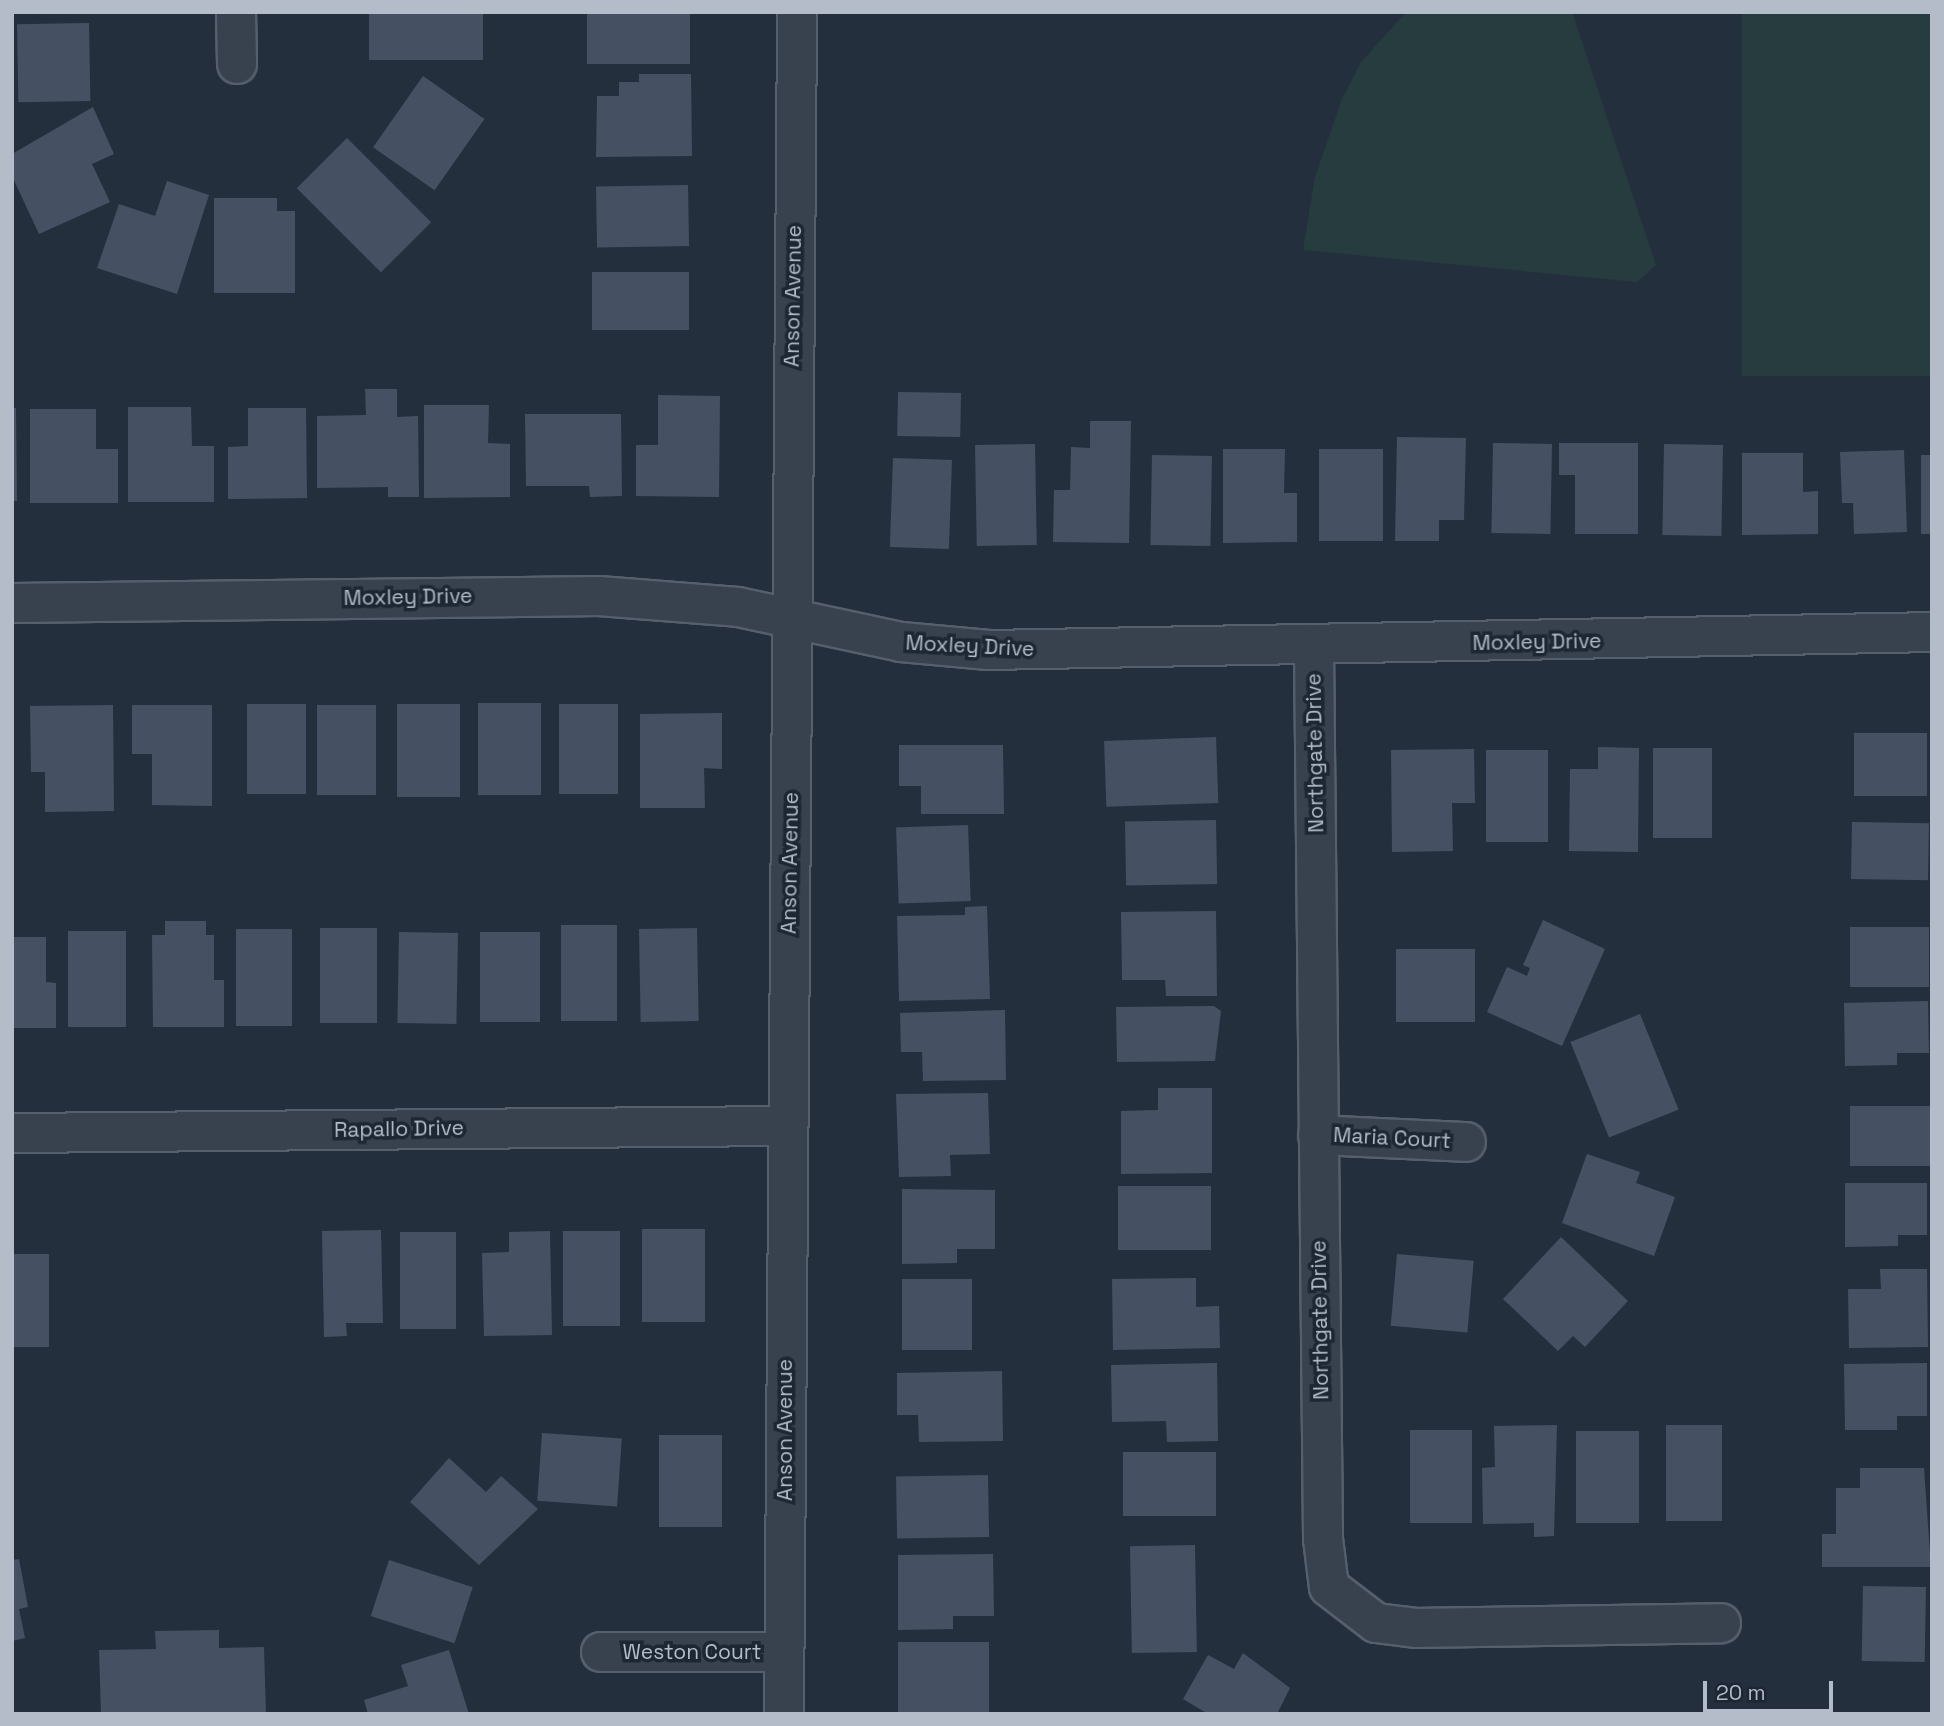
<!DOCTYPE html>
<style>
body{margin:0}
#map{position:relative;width:1944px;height:1726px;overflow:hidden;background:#242f3e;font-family:"Space Grotesk",sans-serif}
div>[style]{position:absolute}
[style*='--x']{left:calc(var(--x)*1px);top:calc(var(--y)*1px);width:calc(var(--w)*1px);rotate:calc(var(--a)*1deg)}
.green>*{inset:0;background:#263c3f;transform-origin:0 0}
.building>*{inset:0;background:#455162;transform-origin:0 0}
.roads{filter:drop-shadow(2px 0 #565f6c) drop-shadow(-2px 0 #565f6c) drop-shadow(0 2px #565f6c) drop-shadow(0 -2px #565f6c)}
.minor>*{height:38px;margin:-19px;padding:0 19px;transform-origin:19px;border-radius:19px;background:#38414e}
span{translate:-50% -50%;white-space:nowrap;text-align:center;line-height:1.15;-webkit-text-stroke:7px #1d2633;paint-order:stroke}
.street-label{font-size:21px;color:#b4bcc9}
.frame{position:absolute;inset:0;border:14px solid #b4bcc9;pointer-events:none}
.scale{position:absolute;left:1703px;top:1681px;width:130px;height:32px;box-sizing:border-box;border:4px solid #b4bcc9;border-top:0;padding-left:9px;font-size:21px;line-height:24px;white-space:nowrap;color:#b4bcc9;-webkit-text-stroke:5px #1d2633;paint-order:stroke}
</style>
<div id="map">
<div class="green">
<i style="clip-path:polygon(1406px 12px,1572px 12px,1656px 265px,1637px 282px,1303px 250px,1315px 177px,1342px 99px,1361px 62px)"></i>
<i style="left:1742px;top:12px;width:190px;height:364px"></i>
</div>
<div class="building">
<i style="left:369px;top:12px;width:114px;height:48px"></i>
<i style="left:587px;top:12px;width:103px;height:52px"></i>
<i style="left:89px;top:23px;width:78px;height:72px;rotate:89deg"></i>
<i style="clip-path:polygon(639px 74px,691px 74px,692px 156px,596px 157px,597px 96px,619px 96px,619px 82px,639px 82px)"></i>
<i style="left:423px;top:76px;width:75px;height:87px;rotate:35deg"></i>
<i style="clip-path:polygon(93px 107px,114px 154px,92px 164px,110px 202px,39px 234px,12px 176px,12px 154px)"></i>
<i style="left:347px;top:138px;width:119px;height:71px;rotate:45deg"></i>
<i style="clip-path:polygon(167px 181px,209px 195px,177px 294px,97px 268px,119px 204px,155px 216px)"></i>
<i style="left:688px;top:185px;width:61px;height:92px;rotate:89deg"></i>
<i style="clip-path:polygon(214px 198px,277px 198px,277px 211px,295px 211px,295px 293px,214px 293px)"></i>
<i style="left:689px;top:272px;width:58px;height:97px;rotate:90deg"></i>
<i style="clip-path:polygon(365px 389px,397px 389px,397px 417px,418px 416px,419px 497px,388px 497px,388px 487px,317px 488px,317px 416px,366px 415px)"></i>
<i style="left:898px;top:392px;width:63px;height:44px;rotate:1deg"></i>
<i style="clip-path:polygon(658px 395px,720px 396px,719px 497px,636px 496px,636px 445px,658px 445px)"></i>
<i style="clip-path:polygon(424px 405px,489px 405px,488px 443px,510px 444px,510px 497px,424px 498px)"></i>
<i style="clip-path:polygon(128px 407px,191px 407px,192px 446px,214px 446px,214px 502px,128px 502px)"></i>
<i style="clip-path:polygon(12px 408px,16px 408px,17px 501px,12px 501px)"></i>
<i style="clip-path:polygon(248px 408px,306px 408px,307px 498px,228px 499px,228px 447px,248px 446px)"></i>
<i style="clip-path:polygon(30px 409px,96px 409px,96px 449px,118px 449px,118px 503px,30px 503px)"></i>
<i style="clip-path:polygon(525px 414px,621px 414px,622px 496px,590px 497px,589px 486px,526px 486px)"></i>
<i style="clip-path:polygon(1090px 421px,1131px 421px,1129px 543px,1053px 542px,1054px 490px,1070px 490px,1071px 447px,1090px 448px)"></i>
<i style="clip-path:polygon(1397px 437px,1466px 438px,1464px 520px,1439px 520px,1439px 541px,1395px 541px)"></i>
<i style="left:1493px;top:443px;width:59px;height:90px;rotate:1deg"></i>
<i style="clip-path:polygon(1559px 443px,1638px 443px,1638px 534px,1575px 534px,1575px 475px,1559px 475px)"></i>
<i style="left:1035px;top:444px;width:101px;height:60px;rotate:89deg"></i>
<i style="left:1664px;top:444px;width:59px;height:91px;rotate:1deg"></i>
<i style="clip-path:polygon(1223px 449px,1285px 449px,1284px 493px,1297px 493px,1297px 542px,1223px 543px)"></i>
<i style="left:1319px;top:449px;width:64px;height:92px"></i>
<i style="clip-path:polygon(1904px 450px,1907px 532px,1854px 534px,1853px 503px,1842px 503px,1840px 452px)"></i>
<i style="clip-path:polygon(1742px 453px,1803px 453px,1803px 492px,1818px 491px,1818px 534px,1742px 535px)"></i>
<i style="left:1152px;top:455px;width:60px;height:90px;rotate:1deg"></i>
<i style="left:1921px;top:455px;width:11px;height:79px"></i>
<i style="left:893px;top:458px;width:59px;height:89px;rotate:2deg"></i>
<i style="left:541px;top:703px;width:92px;height:63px;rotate:90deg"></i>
<i style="left:247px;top:704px;width:59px;height:90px"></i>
<i style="left:397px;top:704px;width:63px;height:93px"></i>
<i style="left:559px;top:704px;width:59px;height:90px"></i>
<i style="clip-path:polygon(113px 705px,114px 811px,45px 812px,45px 772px,31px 772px,30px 706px)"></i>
<i style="clip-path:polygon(132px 705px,212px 705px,212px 806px,152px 805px,152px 754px,132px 754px)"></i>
<i style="left:317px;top:705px;width:59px;height:90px"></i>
<i style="clip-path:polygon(722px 713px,722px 769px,704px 768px,705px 808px,640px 808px,640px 714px)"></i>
<i style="left:1854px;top:733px;width:73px;height:63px"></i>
<i style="left:1216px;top:737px;width:66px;height:112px;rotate:88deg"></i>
<i style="clip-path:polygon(899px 745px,1003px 745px,1004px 814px,921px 814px,921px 786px,899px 786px)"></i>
<i style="clip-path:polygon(1598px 747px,1639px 748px,1638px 852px,1569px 851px,1570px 769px,1598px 769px)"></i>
<i style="left:1653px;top:748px;width:59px;height:90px"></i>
<i style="clip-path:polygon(1474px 749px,1475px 803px,1452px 803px,1453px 851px,1392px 852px,1391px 750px)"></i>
<i style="left:1486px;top:750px;width:62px;height:92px"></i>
<i style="left:1216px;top:820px;width:64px;height:91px;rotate:89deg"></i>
<i style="left:1852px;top:822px;width:77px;height:57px;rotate:1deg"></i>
<i style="left:968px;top:825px;width:76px;height:72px;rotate:88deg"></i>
<i style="clip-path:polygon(987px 906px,990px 999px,899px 1001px,897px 916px,965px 915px,965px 907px)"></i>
<i style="clip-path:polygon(1216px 911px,1217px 996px,1166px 996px,1165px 980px,1122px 980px,1121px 912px)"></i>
<i style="clip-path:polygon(1543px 920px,1605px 949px,1562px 1046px,1487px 1012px,1507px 967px,1527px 976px,1530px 968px,1523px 965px)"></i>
<i style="clip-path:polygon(165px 921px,206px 921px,206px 935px,214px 935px,214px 980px,224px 980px,224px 1027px,153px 1027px,152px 935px,165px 935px)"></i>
<i style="left:561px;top:925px;width:56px;height:96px"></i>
<i style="left:1850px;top:927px;width:79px;height:60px"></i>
<i style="left:320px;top:928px;width:57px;height:95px"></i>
<i style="left:697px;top:928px;width:93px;height:58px;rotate:89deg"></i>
<i style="left:236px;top:929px;width:56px;height:97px"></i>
<i style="left:68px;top:931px;width:58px;height:96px"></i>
<i style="left:399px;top:932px;width:59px;height:91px;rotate:1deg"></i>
<i style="left:480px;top:932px;width:60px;height:90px"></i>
<i style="clip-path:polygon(12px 937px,46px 937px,46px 982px,56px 983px,56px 1028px,12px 1028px)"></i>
<i style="left:1396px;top:949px;width:79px;height:73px"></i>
<i style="clip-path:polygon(1928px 1001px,1929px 1053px,1897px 1053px,1897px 1065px,1845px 1066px,1844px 1003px)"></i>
<i style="clip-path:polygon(1214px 1006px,1221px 1011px,1215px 1061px,1117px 1062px,1116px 1007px)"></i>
<i style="clip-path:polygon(1005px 1010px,1006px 1080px,923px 1081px,922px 1052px,901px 1052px,900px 1013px)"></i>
<i style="left:1640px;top:1014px;width:103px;height:75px;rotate:68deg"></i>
<i style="clip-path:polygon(1158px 1088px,1212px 1088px,1212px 1173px,1121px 1174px,1121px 1111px,1158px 1110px)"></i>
<i style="clip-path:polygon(988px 1093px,990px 1154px,950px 1155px,951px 1176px,899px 1177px,896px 1094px)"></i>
<i style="left:1932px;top:1106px;width:60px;height:82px;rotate:90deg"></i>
<i style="clip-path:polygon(1587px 1154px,1640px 1172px,1636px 1183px,1675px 1197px,1654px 1256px,1562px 1223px)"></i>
<i style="clip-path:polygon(1845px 1183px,1927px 1183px,1927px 1235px,1898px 1235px,1898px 1246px,1845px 1247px)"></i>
<i style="left:1118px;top:1186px;width:93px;height:64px"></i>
<i style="clip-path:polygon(902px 1189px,995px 1190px,995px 1249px,957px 1249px,957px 1263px,902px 1264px)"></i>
<i style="left:642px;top:1229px;width:63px;height:93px"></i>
<i style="clip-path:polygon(381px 1230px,383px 1323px,346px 1323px,347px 1336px,324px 1337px,322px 1231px)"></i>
<i style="clip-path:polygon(550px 1231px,552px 1335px,484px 1336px,482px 1253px,509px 1252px,509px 1232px)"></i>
<i style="left:563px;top:1231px;width:57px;height:95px"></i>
<i style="left:400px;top:1232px;width:56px;height:97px"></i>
<i style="clip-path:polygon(1561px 1237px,1628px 1301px,1585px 1347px,1573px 1336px,1558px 1351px,1503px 1299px)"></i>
<i style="left:12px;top:1254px;width:37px;height:93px"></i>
<i style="left:1397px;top:1254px;width:77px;height:72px;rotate:5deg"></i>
<i style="clip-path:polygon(1880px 1269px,1927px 1269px,1928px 1347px,1849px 1348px,1848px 1289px,1881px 1289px)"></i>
<i style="clip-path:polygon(1196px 1278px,1196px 1307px,1219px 1306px,1220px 1348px,1113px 1350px,1112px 1279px)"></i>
<i style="left:902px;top:1279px;width:70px;height:71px"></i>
<i style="clip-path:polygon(1217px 1363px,1218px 1441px,1167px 1442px,1166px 1421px,1112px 1422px,1111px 1365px)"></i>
<i style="clip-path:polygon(1927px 1363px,1927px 1416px,1897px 1416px,1897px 1430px,1845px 1430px,1844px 1364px)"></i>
<i style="clip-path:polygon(1002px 1371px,1003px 1441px,919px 1442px,918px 1415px,897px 1415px,897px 1373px)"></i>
<i style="clip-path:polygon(1557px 1425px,1554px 1536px,1534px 1537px,1534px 1523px,1483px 1524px,1482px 1468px,1495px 1467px,1494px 1426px)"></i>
<i style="left:1666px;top:1425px;width:56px;height:96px"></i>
<i style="left:1410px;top:1430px;width:62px;height:93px"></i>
<i style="left:1576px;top:1431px;width:63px;height:92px"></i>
<i style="left:542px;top:1433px;width:80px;height:68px;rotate:4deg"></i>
<i style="left:659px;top:1435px;width:63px;height:92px"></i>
<i style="left:1216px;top:1452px;width:64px;height:93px;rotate:90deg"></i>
<i style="clip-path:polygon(449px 1458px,486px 1492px,501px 1476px,538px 1509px,479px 1565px,410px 1502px)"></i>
<i style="clip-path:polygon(1860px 1468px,1924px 1468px,1931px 1567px,1822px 1567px,1822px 1534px,1836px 1534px,1836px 1488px,1860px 1488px)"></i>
<i style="left:988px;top:1475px;width:62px;height:92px;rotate:89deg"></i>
<i style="left:1195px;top:1545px;width:107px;height:65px;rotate:89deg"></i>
<i style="clip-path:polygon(993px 1554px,994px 1616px,953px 1616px,953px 1629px,898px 1630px,898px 1555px)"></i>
<i style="clip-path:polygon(19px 1559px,28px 1607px,19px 1609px,25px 1638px,12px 1641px,12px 1560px)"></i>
<i style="left:389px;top:1560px;width:88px;height:59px;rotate:18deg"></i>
<i style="left:1863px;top:1586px;width:63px;height:75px;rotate:1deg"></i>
<i style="clip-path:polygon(219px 1630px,219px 1648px,264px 1647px,266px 1714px,101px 1714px,99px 1650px,156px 1649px,155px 1631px)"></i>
<i style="left:989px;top:1642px;width:72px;height:91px;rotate:90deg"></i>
<i style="clip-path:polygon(449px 1650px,469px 1714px,368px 1714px,364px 1700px,408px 1686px,401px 1665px)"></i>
<i style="clip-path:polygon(1243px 1653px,1290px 1688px,1277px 1714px,1208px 1714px,1183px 1699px,1208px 1655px,1234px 1669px)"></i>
</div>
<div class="roads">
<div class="minor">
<i style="--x:236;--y:12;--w:52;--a:88.9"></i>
<i style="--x:12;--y:603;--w:587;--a:-0.68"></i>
<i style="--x:599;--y:596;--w:139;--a:4.5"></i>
<i style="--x:738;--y:607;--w:167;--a:12.1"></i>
<i style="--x:901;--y:642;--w:88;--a:5.2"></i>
<i style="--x:989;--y:650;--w:943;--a:-1.09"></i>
<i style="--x:1314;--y:648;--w:891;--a:89.42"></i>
<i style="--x:1323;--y:1539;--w:48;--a:82.9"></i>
<i style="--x:1329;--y:1587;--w:59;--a:37.5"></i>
<i style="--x:1376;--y:1623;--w:40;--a:7.1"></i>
<i style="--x:1416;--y:1628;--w:305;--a:-0.9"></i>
<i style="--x:12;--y:1133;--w:775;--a:-0.52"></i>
<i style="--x:1318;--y:1135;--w:148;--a:2.7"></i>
<i style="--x:601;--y:1652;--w:183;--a:0"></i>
<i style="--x:784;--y:1714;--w:1702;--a:-89.56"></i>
</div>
</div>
<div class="street-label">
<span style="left:793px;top:296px;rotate:-89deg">Anson Avenue</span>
<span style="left:408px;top:597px;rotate:-1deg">Moxley Drive</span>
<span style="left:1537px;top:642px;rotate:-1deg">Moxley Drive</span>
<span style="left:970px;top:646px;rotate:3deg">Moxley Drive</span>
<span style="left:1315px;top:753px;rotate:-91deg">Northgate Drive</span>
<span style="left:790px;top:863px;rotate:-89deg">Anson Avenue</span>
<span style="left:399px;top:1129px;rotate:-1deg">Rapallo Drive</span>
<span style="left:1392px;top:1138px;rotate:3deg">Maria Court</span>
<span style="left:1320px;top:1320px;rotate:-91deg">Northgate Drive</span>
<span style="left:785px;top:1430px;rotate:-90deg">Anson Avenue</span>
<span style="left:692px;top:1652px">Weston Court</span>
</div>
<div class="frame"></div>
<div class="scale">20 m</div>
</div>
